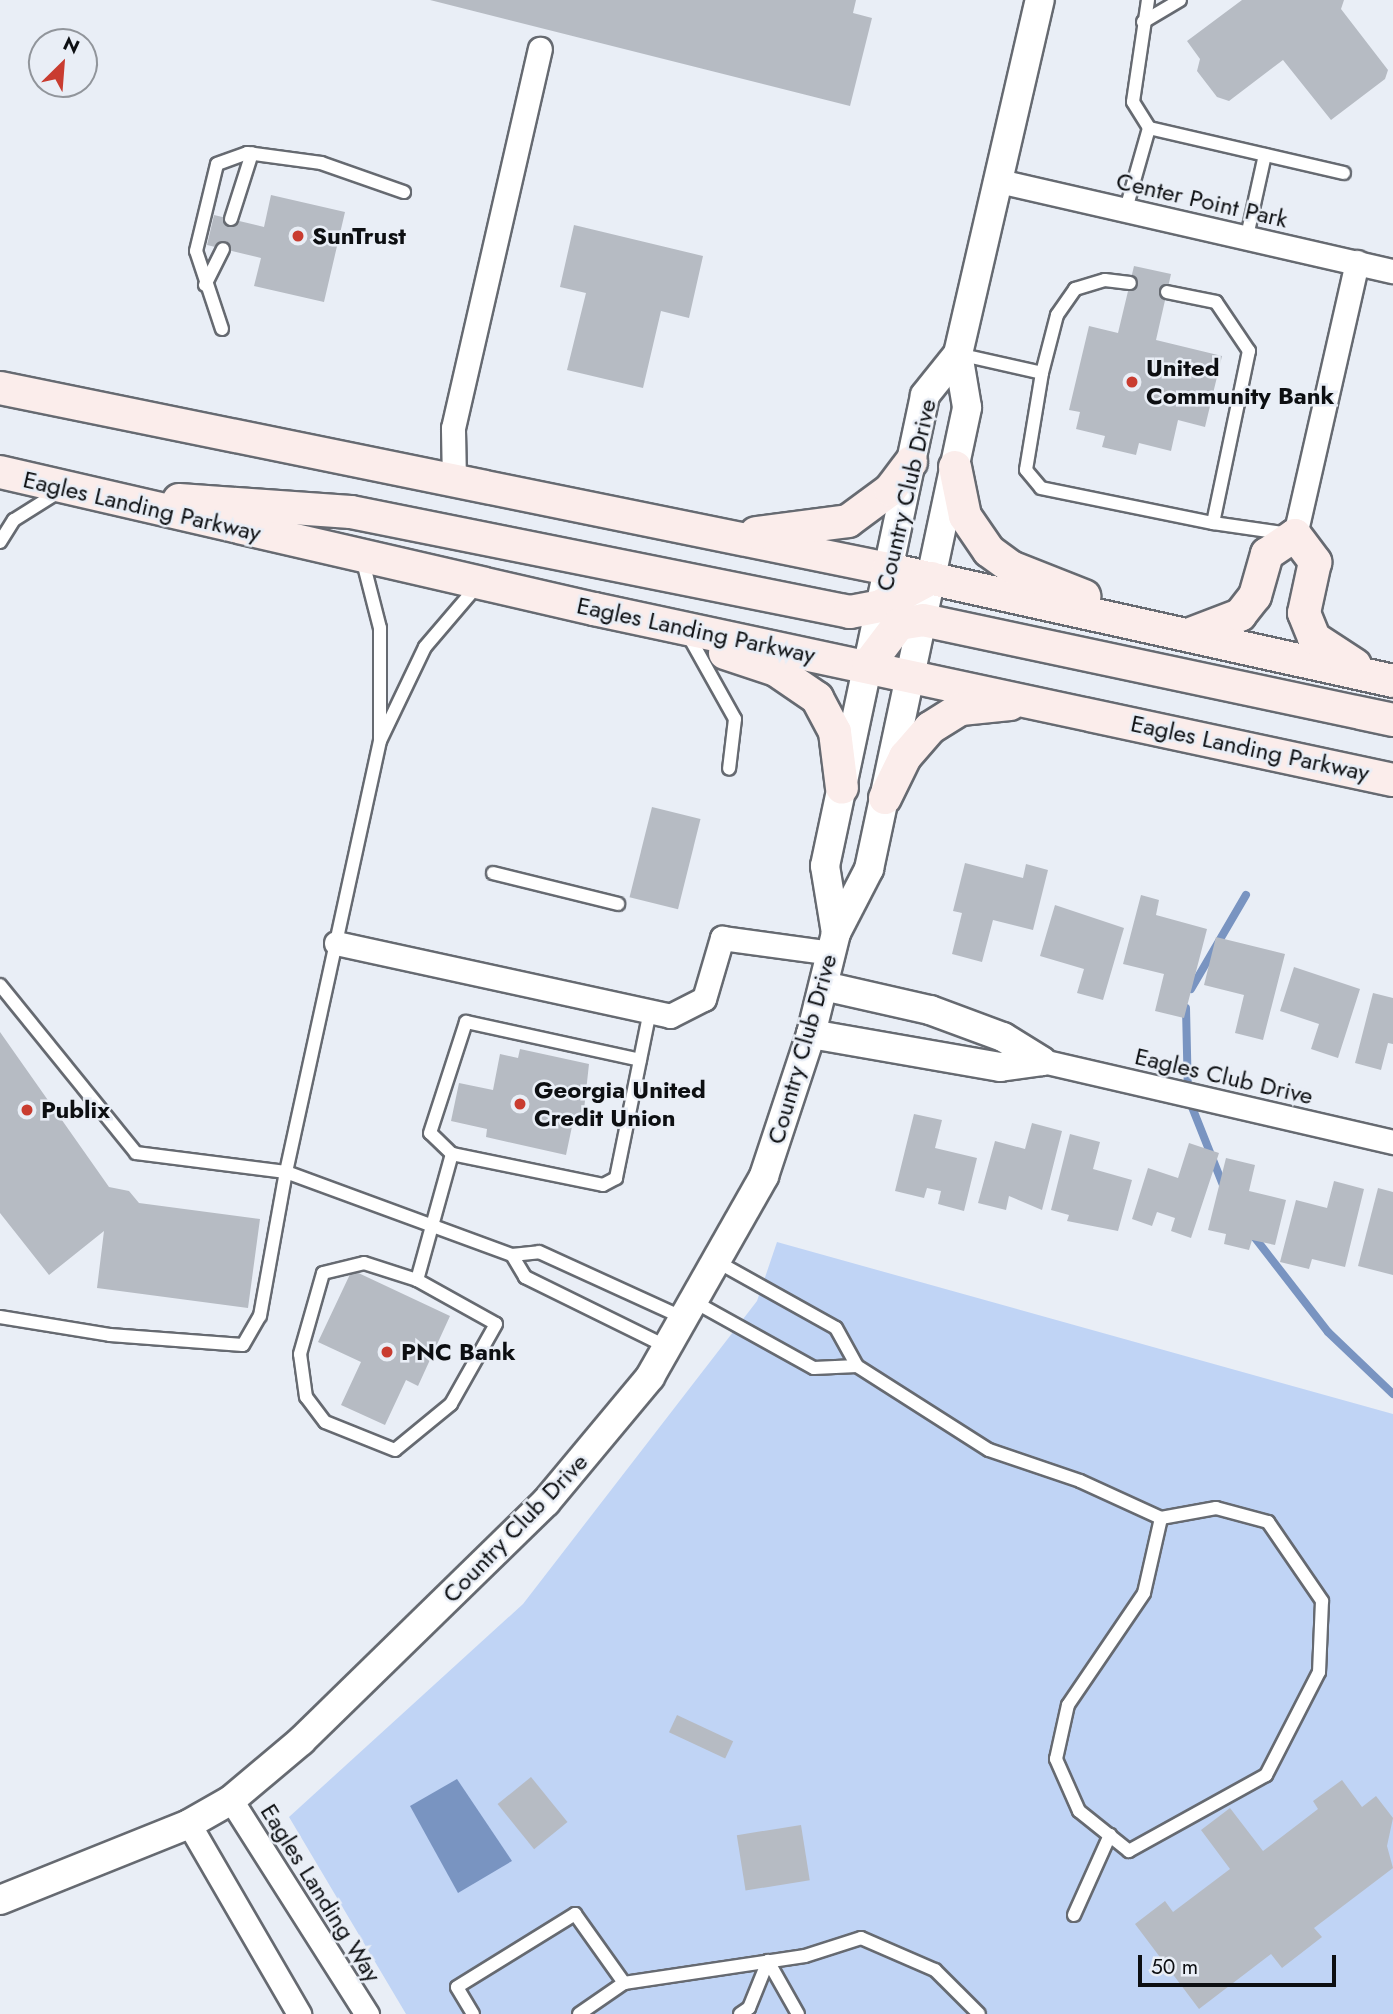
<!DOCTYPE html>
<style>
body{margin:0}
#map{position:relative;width:1393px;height:2014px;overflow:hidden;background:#e9eef6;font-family:Jost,sans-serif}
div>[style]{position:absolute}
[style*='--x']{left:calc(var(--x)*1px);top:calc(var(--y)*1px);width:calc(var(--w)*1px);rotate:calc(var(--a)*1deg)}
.green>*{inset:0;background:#c0d4f5}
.water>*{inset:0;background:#7994c1}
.stream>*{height:8px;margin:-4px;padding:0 4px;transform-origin:4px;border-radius:4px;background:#7994c1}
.building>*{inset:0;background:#b6bbc3;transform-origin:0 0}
.roads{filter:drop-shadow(2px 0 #666a71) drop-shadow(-2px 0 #666a71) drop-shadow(0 2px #666a71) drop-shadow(0 -2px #666a71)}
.service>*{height:12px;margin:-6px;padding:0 6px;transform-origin:6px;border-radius:6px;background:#fff}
.minor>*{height:23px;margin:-11.5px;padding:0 11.5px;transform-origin:11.5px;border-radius:11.5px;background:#fff}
.tertiary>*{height:28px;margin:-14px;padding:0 14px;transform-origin:14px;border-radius:14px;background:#fff}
.secondary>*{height:32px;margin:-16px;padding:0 16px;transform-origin:16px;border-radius:16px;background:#fbedeb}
.dots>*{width:19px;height:19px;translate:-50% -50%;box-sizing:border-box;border:4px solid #e9eef6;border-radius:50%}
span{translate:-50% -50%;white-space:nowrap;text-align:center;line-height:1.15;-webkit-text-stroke:5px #e9eef6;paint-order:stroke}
.street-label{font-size:24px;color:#0d0f12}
.poi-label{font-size:24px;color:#0d0f12;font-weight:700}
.left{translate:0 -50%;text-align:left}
.north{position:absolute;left:28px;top:28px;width:70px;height:70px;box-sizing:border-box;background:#e9eef6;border:2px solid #91959b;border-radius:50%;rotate:25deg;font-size:19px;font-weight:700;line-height:28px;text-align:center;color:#0d0f12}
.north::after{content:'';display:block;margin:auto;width:24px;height:32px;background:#c93c30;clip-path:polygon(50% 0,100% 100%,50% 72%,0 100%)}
.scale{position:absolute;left:1138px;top:1955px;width:198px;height:32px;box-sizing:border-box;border:4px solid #0d0f12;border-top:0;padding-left:9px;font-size:21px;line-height:24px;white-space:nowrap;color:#0d0f12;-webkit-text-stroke:5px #e9eef6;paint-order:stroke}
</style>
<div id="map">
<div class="green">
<i style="clip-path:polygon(777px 1242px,1393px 1414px,1393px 2014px,406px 2014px,289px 1817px,523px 1604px,757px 1301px)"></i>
</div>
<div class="water">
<i style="clip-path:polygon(457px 1779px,512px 1861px,458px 1893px,410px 1806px)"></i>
</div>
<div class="stream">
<i style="--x:1191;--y:989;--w:109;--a:-59.7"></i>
<i style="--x:1186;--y:1008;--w:89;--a:88.7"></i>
<i style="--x:1188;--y:1097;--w:100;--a:68.3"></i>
<i style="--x:1252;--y:1234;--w:124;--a:52.2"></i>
<i style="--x:1328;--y:1332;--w:90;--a:43.6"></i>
</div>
<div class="building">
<i style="clip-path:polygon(430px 0,856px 0,853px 13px,872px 18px,850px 106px)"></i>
<i style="clip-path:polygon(1242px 0,1344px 0,1341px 9px,1388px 70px,1385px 79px,1331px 120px,1283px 60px,1229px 101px,1217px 97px,1197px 71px,1200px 59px,1187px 41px)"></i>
<i style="clip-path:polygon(271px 195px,345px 212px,324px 302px,254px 286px,261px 258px,207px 245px,214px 215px,264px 227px)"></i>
<i style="clip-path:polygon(574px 225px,703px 256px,689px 318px,661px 311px,643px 388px,567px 370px,586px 293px,560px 287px)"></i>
<i style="clip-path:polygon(1134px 266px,1171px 274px,1156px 340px,1222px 356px,1205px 427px,1178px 420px,1171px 451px,1139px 443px,1136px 455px,1102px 447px,1105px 436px,1076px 429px,1080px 412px,1069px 410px,1089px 326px,1118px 333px)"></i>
<i style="left:652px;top:807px;width:50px;height:93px;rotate:14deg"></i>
<i style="clip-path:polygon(965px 863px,1023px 878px,1026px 864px,1048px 870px,1033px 930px,993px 920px,982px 962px,952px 954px,962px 913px,953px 911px)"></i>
<i style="clip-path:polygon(1141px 895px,1159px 900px,1156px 915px,1207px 929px,1184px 1018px,1155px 1011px,1164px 974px,1123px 964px)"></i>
<i style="clip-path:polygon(1055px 905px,1124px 928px,1103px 1000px,1077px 993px,1084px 969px,1040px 956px)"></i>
<i style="clip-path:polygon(1216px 937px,1285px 954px,1263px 1040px,1235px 1033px,1244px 995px,1204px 985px)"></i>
<i style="clip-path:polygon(1294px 967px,1360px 989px,1338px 1058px,1311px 1049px,1319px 1024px,1280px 1011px)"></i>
<i style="clip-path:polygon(1373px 993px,1393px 998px,1393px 1044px,1388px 1043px,1381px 1070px,1355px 1063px)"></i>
<i style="clip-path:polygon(0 1032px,109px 1187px,129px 1191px,139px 1203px,260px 1219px,248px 1308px,97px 1288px,104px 1231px,49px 1275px,0 1213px)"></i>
<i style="clip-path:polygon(520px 1049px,589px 1064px,583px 1119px,574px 1117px,566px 1155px,486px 1137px,487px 1129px,451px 1121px,459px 1083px,493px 1090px,500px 1054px,518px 1058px)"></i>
<i style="clip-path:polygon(914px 1114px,942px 1120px,935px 1148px,977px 1158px,964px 1211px,938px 1204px,941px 1191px,927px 1188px,924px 1198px,895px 1191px)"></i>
<i style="clip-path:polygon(1032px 1123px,1062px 1131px,1042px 1210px,1009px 1196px,1006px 1210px,978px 1203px,995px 1141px,1025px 1149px)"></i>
<i style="clip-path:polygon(1070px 1134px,1100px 1142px,1093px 1169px,1132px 1180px,1118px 1231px,1067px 1221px,1069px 1215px,1051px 1210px)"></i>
<i style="clip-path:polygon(1189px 1143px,1219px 1153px,1191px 1238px,1171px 1231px,1175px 1218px,1157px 1212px,1152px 1226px,1132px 1219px,1148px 1168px,1178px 1178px)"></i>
<i style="clip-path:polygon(1226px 1158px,1255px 1165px,1249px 1191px,1286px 1200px,1275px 1245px,1252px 1240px,1249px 1250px,1224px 1244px,1226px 1234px,1208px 1230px)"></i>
<i style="clip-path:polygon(1334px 1181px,1364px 1189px,1345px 1267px,1312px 1259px,1309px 1269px,1280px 1262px,1296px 1200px,1327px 1208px)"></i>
<i style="clip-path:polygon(1378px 1188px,1393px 1192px,1393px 1275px,1358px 1266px)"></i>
<i style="clip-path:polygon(352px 1270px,450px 1316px,418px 1386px,406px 1380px,385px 1425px,341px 1405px,361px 1362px,318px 1342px)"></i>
<i style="left:677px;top:1715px;width:62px;height:19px;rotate:25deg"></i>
<i style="left:531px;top:1777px;width:58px;height:43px;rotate:51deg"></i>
<i style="clip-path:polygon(1342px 1780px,1362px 1807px,1376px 1796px,1393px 1818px,1387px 1846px,1393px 1868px,1314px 1928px,1322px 1937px,1282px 1968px,1271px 1954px,1199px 2009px,1135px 1924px,1165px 1901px,1173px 1912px,1230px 1869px,1201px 1830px,1230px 1808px,1263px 1851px,1318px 1809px,1313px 1801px)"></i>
<i style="left:801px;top:1825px;width:56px;height:65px;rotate:81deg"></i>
</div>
<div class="roads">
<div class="service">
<i style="--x:1148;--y:0;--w:103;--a:98.4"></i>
<i style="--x:1133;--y:102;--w:31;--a:58"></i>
<i style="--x:1143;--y:22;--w:43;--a:-30.7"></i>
<i style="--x:1126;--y:209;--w:84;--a:-74.1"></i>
<i style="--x:1149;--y:128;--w:200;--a:13"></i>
<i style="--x:231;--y:219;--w:69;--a:-72.3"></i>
<i style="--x:1247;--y:236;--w:83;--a:-77.5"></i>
<i style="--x:205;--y:285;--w:40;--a:-63.4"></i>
<i style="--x:222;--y:329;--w:82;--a:-108.4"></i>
<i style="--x:196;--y:251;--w:89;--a:-76.4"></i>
<i style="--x:217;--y:164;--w:32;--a:-20"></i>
<i style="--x:247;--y:153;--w:75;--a:7.7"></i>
<i style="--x:321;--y:163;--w:88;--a:19.3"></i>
<i style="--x:958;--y:354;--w:86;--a:12.7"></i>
<i style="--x:1042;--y:373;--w:98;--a:99.4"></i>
<i style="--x:1026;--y:470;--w:23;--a:50"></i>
<i style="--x:1041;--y:488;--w:176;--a:11.5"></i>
<i style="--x:1213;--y:523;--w:176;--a:-78.2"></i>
<i style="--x:1249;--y:351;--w:59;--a:-124"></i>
<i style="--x:1216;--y:302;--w:50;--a:-168.5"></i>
<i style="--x:1042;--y:373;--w:60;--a:-75.5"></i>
<i style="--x:1057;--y:315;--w:32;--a:-55"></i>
<i style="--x:1075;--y:289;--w:31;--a:-17"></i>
<i style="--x:1105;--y:280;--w:25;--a:7"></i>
<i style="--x:1213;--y:523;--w:77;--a:8.2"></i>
<i style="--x:0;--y:542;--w:26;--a:-58"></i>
<i style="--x:14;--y:520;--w:54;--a:-32.2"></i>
<i style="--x:362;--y:558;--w:72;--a:75.6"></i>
<i style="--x:380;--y:628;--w:112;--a:90"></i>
<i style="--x:692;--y:642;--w:88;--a:60.8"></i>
<i style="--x:735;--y:719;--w:50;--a:96.8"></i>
<i style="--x:493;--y:873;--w:129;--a:13.9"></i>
<i style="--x:0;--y:985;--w:216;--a:51"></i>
<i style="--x:136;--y:1153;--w:151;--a:7.2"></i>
<i style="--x:286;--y:1172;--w:441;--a:-77.7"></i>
<i style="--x:380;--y:741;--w:104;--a:-64.4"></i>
<i style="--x:425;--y:647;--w:82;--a:-49.5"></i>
<i style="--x:452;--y:1154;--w:30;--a:-136"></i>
<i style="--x:430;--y:1133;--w:117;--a:-72"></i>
<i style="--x:466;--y:1022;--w:178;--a:12.3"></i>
<i style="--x:512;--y:1255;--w:26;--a:59"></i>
<i style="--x:525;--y:1277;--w:158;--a:26.2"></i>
<i style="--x:716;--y:1261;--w:137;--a:29.2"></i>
<i style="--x:836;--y:1328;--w:43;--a:61.1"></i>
<i style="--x:857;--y:1366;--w:156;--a:32.5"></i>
<i style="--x:989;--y:1450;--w:96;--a:18.8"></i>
<i style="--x:1080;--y:1481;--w:89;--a:24.6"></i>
<i style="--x:1161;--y:1518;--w:56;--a:-10.3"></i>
<i style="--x:1216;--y:1508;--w:54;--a:15.1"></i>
<i style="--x:1268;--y:1522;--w:96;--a:55.6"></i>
<i style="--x:1322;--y:1601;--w:71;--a:92.4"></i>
<i style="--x:1319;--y:1672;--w:116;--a:117.2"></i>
<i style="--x:1266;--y:1775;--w:157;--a:151"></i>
<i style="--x:1129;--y:1851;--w:64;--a:-141.3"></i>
<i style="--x:1079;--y:1811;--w:57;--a:-113.9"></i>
<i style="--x:1056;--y:1759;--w:55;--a:-77.5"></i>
<i style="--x:1068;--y:1705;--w:135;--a:-55.8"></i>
<i style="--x:1144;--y:1593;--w:77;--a:-77.2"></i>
<i style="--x:364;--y:1263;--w:56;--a:17.8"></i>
<i style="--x:417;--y:1280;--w:90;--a:29.1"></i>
<i style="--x:496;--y:1324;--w:92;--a:119.4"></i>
<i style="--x:451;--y:1404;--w:72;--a:140.6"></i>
<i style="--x:395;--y:1450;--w:75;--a:-158.2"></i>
<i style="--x:325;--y:1422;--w:31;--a:-127"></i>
<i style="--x:306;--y:1397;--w:43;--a:-97.9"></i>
<i style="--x:300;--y:1354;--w:84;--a:-74.1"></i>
<i style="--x:323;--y:1273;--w:42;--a:-13.7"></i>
<i style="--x:417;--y:1280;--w:131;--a:-74.5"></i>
<i style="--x:452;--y:1154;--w:154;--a:11.6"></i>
<i style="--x:603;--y:1185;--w:15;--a:-28"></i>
<i style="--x:616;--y:1178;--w:170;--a:-78.5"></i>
<i style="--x:693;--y:1301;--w:138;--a:29"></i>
<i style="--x:814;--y:1368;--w:43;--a:-2.7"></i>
<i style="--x:0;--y:1317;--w:111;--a:9.3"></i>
<i style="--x:110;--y:1335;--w:133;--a:4.3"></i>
<i style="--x:243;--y:1345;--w:34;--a:-60"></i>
<i style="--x:260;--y:1316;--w:146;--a:-79.8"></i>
<i style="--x:286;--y:1172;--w:241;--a:20.2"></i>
<i style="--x:512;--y:1255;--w:27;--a:-6"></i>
<i style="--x:539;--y:1252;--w:159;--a:24.5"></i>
<i style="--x:1074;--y:1915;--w:88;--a:-65.8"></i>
<i style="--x:473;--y:2014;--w:31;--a:-121"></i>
<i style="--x:457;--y:1987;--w:139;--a:-31.7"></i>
<i style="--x:575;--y:1914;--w:85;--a:54.6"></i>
<i style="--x:624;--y:1983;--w:183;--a:-8.5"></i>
<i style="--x:805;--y:1956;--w:59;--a:-17.8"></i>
<i style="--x:861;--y:1938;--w:81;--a:23.4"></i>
<i style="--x:935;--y:1970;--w:62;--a:45"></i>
<i style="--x:579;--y:2014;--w:55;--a:-34.6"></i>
<i style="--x:740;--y:2014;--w:11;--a:-34"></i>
<i style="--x:749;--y:2008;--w:51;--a:-68"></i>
<i style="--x:768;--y:1961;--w:61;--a:60.5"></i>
</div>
<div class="minor">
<i style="--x:999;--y:181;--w:404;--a:12.9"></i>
<i style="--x:454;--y:482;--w:54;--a:-91.1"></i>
<i style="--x:453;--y:428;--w:389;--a:-77.1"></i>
<i style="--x:1295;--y:535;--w:280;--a:-77.2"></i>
<i style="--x:336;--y:943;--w:342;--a:12.3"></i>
<i style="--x:670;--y:1016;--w:38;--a:-27"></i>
<i style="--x:704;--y:999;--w:64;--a:-73.6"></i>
<i style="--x:722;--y:938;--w:110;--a:7.8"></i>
<i style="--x:1042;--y:1061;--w:360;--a:13"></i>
<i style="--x:231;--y:1800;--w:254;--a:57.6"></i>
<i style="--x:189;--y:1824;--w:220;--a:59.9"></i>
</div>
<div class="tertiary">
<i style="--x:836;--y:933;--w:68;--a:-99.3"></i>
<i style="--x:825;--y:866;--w:481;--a:-78"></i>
<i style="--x:925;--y:395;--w:53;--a:-51.2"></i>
<i style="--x:824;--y:986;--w:109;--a:12.8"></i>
<i style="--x:930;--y:1010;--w:78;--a:20.3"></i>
<i style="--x:1003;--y:1037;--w:46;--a:31.6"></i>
<i style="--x:811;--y:1034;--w:192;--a:9.9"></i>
<i style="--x:1000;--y:1067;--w:42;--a:-8.1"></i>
<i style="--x:0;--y:1900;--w:204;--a:-21.9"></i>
<i style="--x:189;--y:1824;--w:48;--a:-29.7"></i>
<i style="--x:231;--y:1800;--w:92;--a:-40.1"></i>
<i style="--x:301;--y:1741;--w:342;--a:-44.3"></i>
<i style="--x:546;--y:1502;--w:163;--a:-50.2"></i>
<i style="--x:650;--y:1377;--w:231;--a:-60.4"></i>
<i style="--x:764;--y:1176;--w:150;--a:-71.7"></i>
<i style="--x:811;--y:1034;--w:104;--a:-76.1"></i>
<i style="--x:836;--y:933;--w:72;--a:-62.7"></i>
<i style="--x:869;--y:869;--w:472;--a:-78"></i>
<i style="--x:967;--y:407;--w:54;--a:-99.6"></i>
<i style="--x:958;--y:354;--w:363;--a:-77"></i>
</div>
<div class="secondary">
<i style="--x:0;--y:388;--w:906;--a:11.52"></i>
<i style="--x:888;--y:569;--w:517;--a:12.5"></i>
<i style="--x:955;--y:467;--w:50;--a:78.5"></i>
<i style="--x:965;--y:516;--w:42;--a:55.6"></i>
<i style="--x:989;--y:551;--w:27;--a:36"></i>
<i style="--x:1011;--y:567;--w:79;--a:21.7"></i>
<i style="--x:0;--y:472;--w:610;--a:12.99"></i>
<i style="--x:594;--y:609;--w:817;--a:12.08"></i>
<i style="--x:179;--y:500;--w:172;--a:4"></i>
<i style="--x:351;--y:512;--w:509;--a:11.33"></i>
<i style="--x:850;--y:612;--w:31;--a:-11"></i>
<i style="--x:880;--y:606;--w:59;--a:-28.3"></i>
<i style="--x:756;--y:533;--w:93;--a:-7.4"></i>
<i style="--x:848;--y:521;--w:52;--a:-36.4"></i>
<i style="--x:890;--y:490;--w:35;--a:-53"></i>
<i style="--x:1188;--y:635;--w:56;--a:-21"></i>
<i style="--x:1240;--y:615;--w:24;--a:-52"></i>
<i style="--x:1255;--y:596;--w:44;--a:-74.1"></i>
<i style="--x:1267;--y:554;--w:34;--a:-34"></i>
<i style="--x:1295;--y:535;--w:34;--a:53"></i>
<i style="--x:1315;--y:562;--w:52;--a:102.2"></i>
<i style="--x:1304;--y:613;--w:27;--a:68"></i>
<i style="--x:1314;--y:638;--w:49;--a:33.4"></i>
<i style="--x:725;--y:653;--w:54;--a:18.4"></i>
<i style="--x:776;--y:670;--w:50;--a:34.3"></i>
<i style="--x:817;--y:698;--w:38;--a:62"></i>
<i style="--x:835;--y:732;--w:56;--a:82.9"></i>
<i style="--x:868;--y:665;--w:51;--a:-52.9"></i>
<i style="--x:899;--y:624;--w:24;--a:-9"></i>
<i style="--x:923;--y:620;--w:481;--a:12"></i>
<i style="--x:885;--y:798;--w:46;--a:-64"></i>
<i style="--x:905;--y:757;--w:38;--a:-49"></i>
<i style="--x:930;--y:728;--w:36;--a:-32"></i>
<i style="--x:961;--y:709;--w:49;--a:-5.8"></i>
</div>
</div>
<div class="dots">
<i style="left:298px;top:236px;background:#c93c30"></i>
<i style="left:1132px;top:382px;background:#c93c30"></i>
<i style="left:520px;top:1104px;background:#c93c30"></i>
<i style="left:27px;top:1110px;background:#c93c30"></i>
<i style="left:387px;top:1352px;background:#c93c30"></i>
</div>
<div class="street-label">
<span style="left:1202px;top:200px;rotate:13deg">Center Point Park</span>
<span style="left:906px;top:495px;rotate:-77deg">Country Club Drive</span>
<span style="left:142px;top:506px;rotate:13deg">Eagles Landing Parkway</span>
<span style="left:696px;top:630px;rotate:12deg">Eagles Landing Parkway</span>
<span style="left:1250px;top:748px;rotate:12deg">Eagles Landing Parkway</span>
<span style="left:802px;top:1049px;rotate:-74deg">Country Club Drive</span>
<span style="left:1224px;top:1076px;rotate:13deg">Eagles Club Drive</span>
<span style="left:515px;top:1528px;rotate:-46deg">Country Club Drive</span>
<span style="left:321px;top:1893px;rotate:58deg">Eagles Landing Way</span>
</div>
<div class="poi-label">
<span class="left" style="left:312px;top:236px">SunTrust</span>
<span class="left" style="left:1146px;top:382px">United<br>Community Bank</span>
<span class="left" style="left:534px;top:1104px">Georgia United<br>Credit Union</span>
<span class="left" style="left:41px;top:1110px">Publix</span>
<span class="left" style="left:401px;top:1352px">PNC Bank</span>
</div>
<div class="north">N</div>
<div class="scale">50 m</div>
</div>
